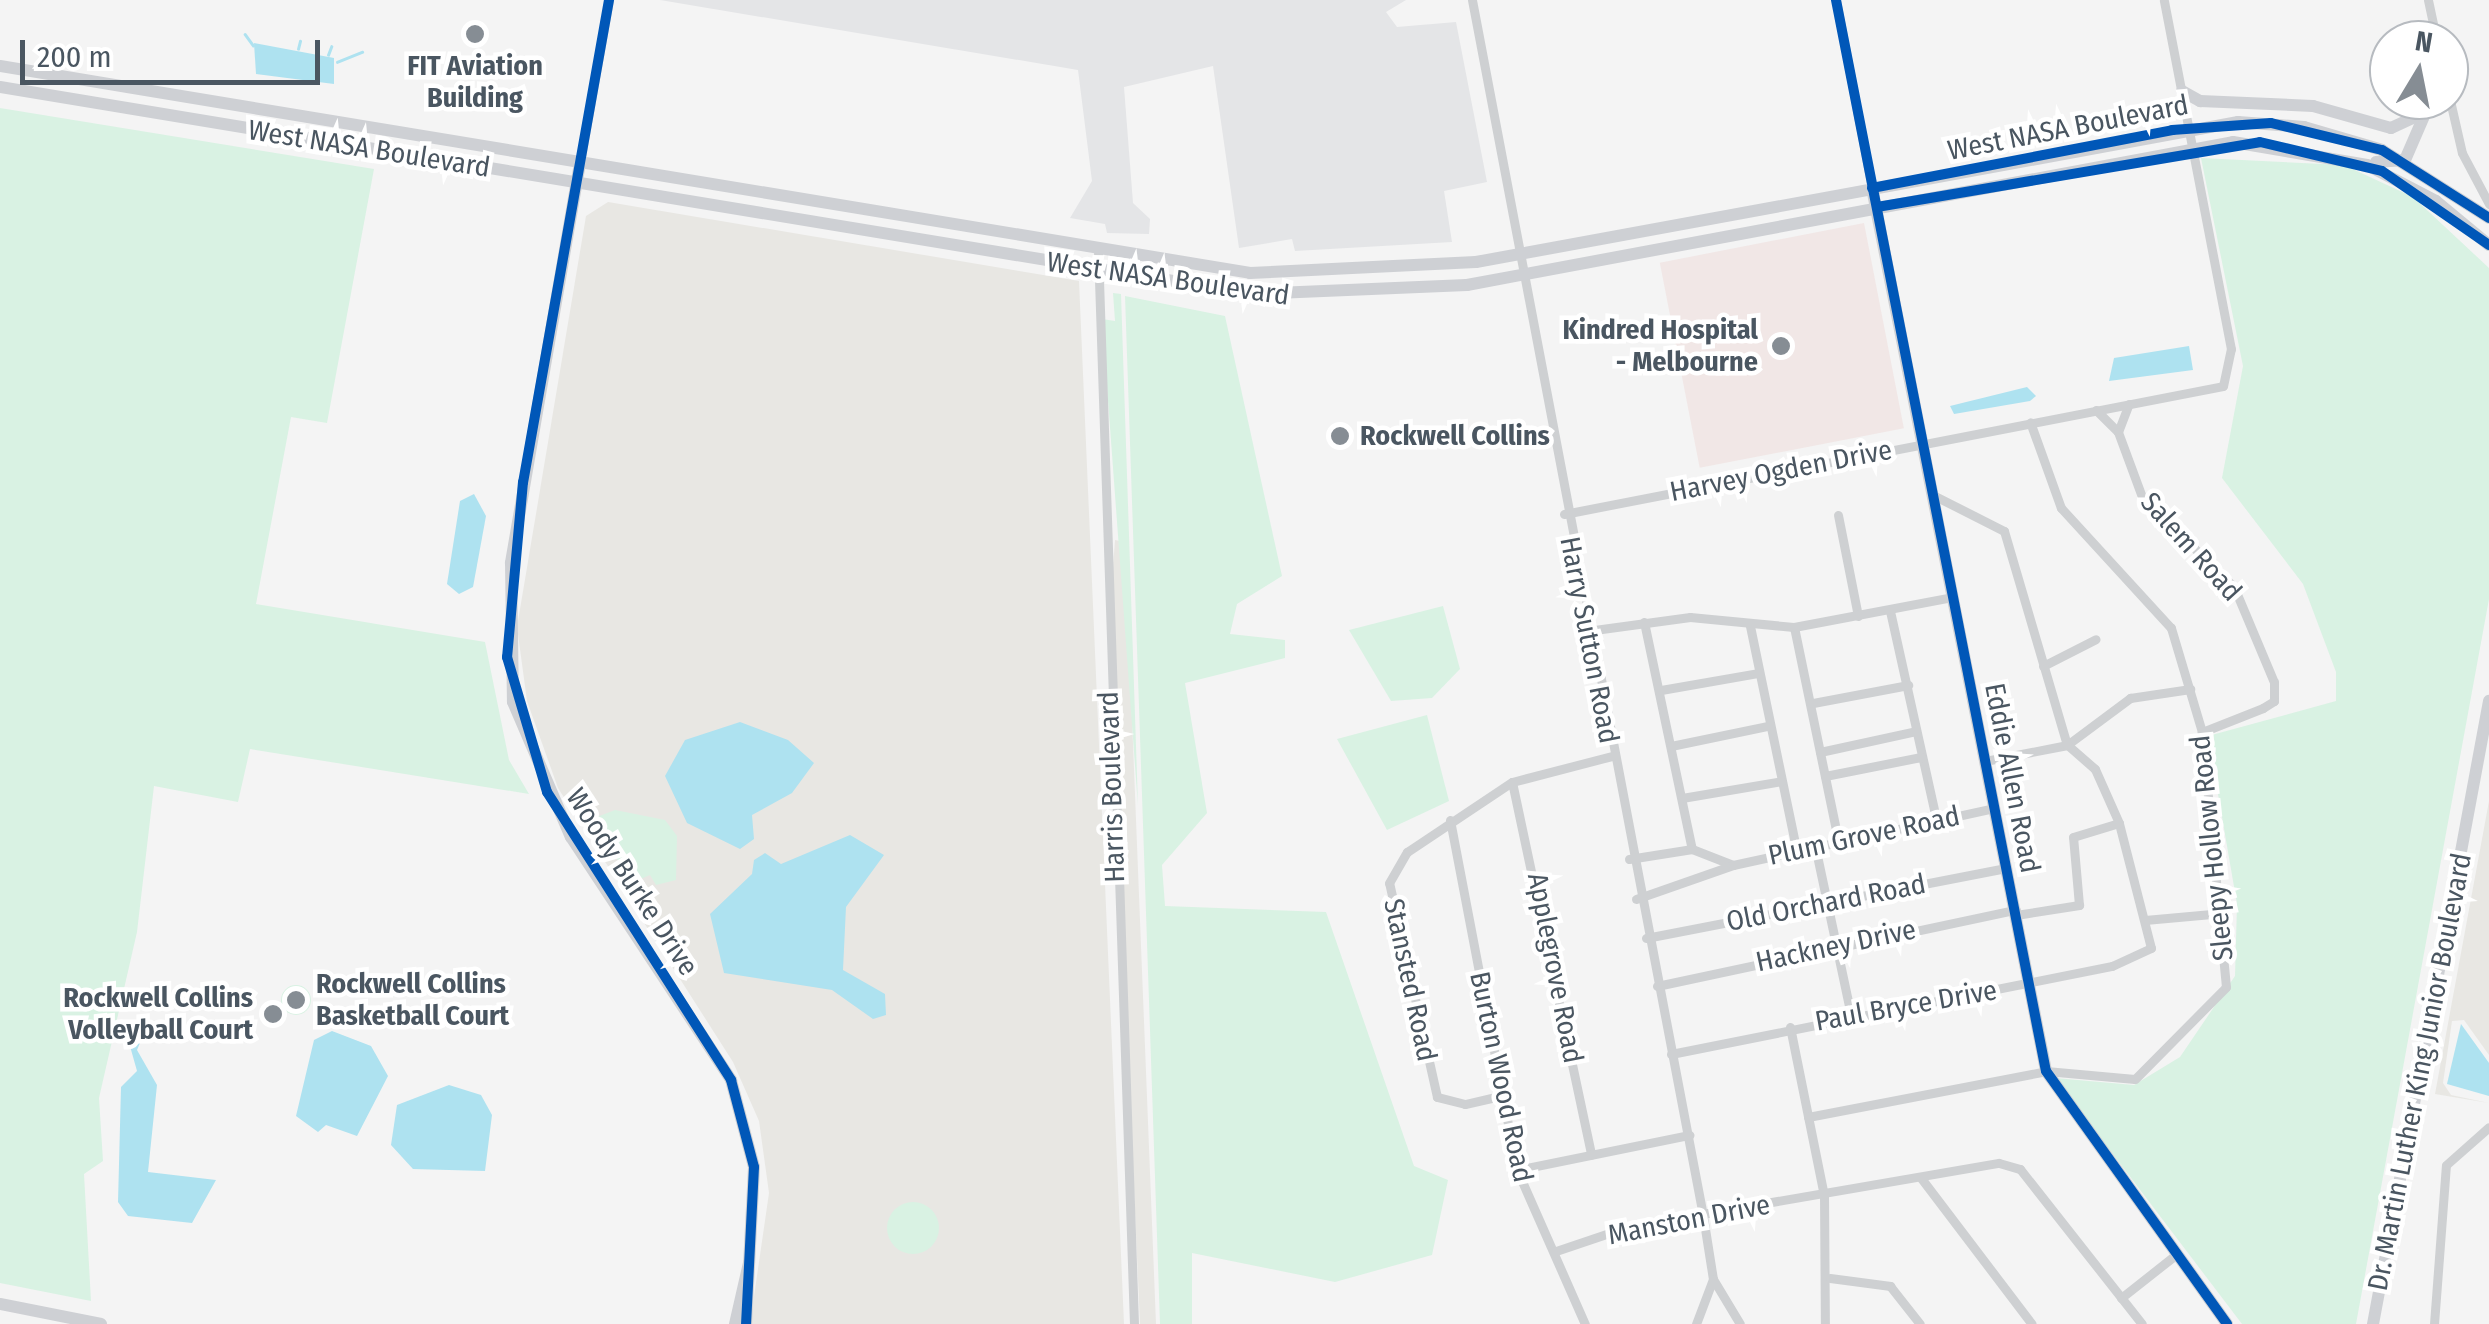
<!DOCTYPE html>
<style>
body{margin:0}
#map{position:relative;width:2489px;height:1324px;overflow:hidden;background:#f4f4f4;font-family:"Fira Sans Condensed",sans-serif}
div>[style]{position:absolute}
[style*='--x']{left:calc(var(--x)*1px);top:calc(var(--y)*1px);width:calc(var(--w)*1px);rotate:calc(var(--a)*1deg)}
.commercial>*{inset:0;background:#e8e7e3}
.medical>*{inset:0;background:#f1e7e6;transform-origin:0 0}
.airport>*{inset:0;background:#e4e5e7}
.green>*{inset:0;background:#d9f2e3}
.round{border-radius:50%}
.water>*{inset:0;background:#aee2f0}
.stream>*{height:2.5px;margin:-1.25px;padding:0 1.25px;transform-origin:1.25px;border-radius:1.25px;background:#aee2f0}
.street>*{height:9px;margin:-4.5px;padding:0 4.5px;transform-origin:4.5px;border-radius:4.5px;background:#ced0d2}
.secondary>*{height:12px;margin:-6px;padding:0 6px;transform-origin:6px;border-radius:6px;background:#ced0d4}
.cycleway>*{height:10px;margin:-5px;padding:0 5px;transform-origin:5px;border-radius:5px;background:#0057b8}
.dots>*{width:28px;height:28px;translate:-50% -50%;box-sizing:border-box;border:5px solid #fff;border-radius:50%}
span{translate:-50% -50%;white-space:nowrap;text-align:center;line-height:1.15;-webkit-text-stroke:9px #fff;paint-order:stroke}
.poi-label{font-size:28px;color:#4a5661;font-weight:700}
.right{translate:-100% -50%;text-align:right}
.left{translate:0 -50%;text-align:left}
.street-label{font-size:28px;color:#4a5661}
.north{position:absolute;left:2369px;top:20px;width:100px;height:100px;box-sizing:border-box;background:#fff;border:2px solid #b7bbc0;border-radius:50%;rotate:10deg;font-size:28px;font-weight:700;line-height:40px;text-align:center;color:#4a5661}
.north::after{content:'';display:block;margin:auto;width:35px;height:45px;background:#868d94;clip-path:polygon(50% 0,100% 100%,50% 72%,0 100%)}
.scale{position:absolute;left:20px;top:40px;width:300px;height:45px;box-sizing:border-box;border:5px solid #4a5661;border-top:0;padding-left:12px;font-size:30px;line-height:35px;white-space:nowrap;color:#4a5661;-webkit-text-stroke:8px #fff;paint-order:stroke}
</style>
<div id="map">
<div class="commercial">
<i style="clip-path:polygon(608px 202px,1079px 281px,1124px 1324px,750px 1324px,769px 1193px,759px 1121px,733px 1062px,558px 788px,527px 701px,517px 627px,586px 216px)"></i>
<i style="clip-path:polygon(1115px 540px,1125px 542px,1156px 1324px,1140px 1324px,1109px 622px)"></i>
<i style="clip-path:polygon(2489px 801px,2489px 1055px,2464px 1020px,2452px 1021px,2443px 1083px,2451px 1095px,2489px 1103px,2435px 1094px)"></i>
</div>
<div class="medical">
<i style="left:1864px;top:223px;width:209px;height:208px;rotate:79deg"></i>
</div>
<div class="airport">
<i style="clip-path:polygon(660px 0,1406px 0,1386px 12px,1397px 27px,1456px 22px,1487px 182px,1444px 191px,1452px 242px,1295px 251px,1292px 239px,1239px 248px,1213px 66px,1124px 87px,1133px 203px,1150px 219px,1149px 234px,1107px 233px,1105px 224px,1070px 218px,1092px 181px,1078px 70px)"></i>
</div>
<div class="green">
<i style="clip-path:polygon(0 108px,374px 169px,327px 423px,291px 417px,256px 604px,485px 642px,509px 760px,529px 794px,250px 749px,238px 802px,154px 786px,137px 932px,99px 1098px,103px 1161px,84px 1174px,91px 1301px,0 1283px)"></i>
<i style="clip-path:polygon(2201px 158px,2344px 165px,2413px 197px,2489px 268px,2489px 599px,2356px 1324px,2242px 1324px,2055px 1078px,2134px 1085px,2180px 1057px,2235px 976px,2237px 904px,2208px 736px,2336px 701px,2336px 672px,2303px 584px,2222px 478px,2243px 366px)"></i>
<i style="clip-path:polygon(1113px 293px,1121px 294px,1138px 806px,1102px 319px,1115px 321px)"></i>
<i style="clip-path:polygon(1125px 296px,1225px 316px,1282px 576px,1237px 604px,1230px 634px,1285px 640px,1285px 658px,1185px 683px,1207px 813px,1162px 865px,1165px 906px,1326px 912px,1414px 1166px,1448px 1180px,1432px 1255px,1335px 1282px,1192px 1253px,1192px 1324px,1160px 1324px)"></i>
<i style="clip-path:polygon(1443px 606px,1460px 669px,1432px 698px,1391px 701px,1349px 630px)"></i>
<i style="clip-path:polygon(1427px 715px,1449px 801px,1387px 830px,1337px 739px)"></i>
<i style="clip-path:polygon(615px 810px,665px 820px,677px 836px,676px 880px,656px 885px,650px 875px,629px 884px,597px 817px)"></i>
<i class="round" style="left:281px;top:985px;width:30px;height:30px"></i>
<i class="round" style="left:887px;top:1202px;width:52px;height:52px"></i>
</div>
<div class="water">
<i style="clip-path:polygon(254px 43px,334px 58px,334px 84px,256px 74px)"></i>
<i style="clip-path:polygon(2189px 346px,2193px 370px,2109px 381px,2114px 358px)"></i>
<i style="clip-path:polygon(2027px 387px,2036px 396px,2030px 401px,1954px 414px,1950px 406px)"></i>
<i style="clip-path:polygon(474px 494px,486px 516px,473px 587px,459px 594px,447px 584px,460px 501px)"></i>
<i style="clip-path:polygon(740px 722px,788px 740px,814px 763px,792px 793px,752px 815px,754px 839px,740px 849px,687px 823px,665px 776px,685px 740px)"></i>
<i style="clip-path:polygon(850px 835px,884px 855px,846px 907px,843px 970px,885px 994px,886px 1015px,873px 1019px,832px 990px,724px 973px,710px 914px,752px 874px,754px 860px,765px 853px,781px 864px)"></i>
<i style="clip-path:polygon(2461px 1024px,2489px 1063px,2489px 1096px,2447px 1084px)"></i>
<i style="clip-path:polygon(136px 1028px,146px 1029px,137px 1050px,157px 1085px,148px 1172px,216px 1180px,192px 1223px,128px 1216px,118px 1202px,121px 1087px,137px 1071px,128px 1039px)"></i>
<i style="clip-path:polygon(332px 1031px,371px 1046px,388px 1076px,357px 1136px,326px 1125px,318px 1132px,296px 1116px,314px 1040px)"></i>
<i style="clip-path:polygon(449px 1085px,481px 1095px,492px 1115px,485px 1171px,413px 1169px,391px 1145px,397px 1105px)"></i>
</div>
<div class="stream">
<i style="--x:245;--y:34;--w:14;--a:54"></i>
<i style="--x:298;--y:49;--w:8;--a:-76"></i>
<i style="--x:328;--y:55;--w:9;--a:-69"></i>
<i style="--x:337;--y:62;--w:27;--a:-22"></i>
</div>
<div class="street">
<i style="--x:1472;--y:0;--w:1238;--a:79.24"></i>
<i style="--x:1703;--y:1216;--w:64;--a:81"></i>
<i style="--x:1713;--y:1279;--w:48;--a:110.7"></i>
<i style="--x:1836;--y:0;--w:191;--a:79.2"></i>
<i style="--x:2428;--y:0;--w:38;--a:78"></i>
<i style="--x:2449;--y:96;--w:58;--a:77.2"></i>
<i style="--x:2462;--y:153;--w:58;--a:62.1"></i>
<i style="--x:580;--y:163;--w:166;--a:-79.9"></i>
<i style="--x:1098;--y:250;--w:1075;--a:88.08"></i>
<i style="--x:2096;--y:410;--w:31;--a:45"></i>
<i style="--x:2118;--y:432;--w:30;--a:-69"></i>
<i style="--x:2118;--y:432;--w:69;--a:69.7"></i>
<i style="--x:2142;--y:497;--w:129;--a:44.4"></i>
<i style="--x:2234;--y:587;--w:103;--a:67.2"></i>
<i style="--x:2274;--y:682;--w:19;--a:90"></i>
<i style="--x:2274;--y:701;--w:13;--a:148"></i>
<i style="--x:2263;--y:708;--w:66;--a:158.5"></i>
<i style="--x:1564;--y:514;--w:671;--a:-10.99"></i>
<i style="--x:2223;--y:386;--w:38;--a:-78"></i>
<i style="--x:2231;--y:349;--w:355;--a:-100.9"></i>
<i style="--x:1838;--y:515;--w:103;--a:78.8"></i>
<i style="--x:1890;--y:611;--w:213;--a:77.5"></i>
<i style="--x:1644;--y:622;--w:232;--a:78.1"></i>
<i style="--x:1750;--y:626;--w:228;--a:78.3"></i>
<i style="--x:1794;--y:627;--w:217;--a:78.3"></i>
<i style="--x:1587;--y:631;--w:104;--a:-7.7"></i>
<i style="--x:1690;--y:617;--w:104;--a:5.5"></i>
<i style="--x:1794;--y:627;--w:162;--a:-10.7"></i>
<i style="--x:2043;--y:666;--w:59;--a:-27"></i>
<i style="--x:1661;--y:690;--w:98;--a:-9.9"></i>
<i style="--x:1813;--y:703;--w:97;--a:-10.7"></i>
<i style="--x:1671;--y:746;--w:99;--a:-11.7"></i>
<i style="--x:1820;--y:752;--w:98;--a:-12.3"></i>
<i style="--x:1985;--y:761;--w:84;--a:-11"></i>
<i style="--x:2067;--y:745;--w:79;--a:-36.7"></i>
<i style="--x:2130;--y:698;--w:61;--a:-8.5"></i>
<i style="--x:1825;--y:776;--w:98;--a:-11.2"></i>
<i style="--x:1512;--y:782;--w:381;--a:78"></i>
<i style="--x:1682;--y:798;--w:101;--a:-9.6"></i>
<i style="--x:1450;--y:820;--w:356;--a:79.2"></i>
<i style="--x:1517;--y:1170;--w:168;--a:66.2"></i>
<i style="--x:1815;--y:846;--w:173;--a:78"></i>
<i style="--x:1629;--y:859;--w:64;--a:-9"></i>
<i style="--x:1692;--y:849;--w:44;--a:21.3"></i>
<i style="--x:1636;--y:899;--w:103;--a:-19.3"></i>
<i style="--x:1733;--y:865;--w:268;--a:-12.3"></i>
<i style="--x:2016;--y:915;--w:64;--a:-9"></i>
<i style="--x:2079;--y:905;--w:68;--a:-95"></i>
<i style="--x:2073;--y:837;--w:48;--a:-16.9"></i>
<i style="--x:2145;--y:920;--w:78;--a:-5.1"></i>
<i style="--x:1646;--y:938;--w:368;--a:-11"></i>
<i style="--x:1657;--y:986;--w:367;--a:-12"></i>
<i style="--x:1790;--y:1027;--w:171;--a:78.6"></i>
<i style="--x:1824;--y:1195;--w:129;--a:89.6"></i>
<i style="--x:1671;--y:1054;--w:450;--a:-11.3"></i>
<i style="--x:2112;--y:966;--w:43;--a:-24.8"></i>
<i style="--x:2151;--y:948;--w:129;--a:-104.4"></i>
<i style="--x:2119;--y:823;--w:59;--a:-114"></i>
<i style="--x:2095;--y:769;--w:37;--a:-139"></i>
<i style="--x:2067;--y:745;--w:223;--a:-106.4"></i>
<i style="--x:2004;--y:531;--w:77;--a:-153.1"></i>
<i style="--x:1500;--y:1096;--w:36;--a:167"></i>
<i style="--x:1465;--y:1104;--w:29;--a:-166"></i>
<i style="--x:1437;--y:1097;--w:219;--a:-102.6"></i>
<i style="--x:1389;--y:883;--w:36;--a:-60"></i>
<i style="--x:1407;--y:852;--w:126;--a:-33.7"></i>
<i style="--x:1512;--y:782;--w:103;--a:-14.6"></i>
<i style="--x:1808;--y:1117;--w:242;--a:-10.9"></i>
<i style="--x:2046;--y:1071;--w:89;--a:5.1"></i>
<i style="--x:2135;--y:1079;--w:129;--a:-45.3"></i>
<i style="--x:2226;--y:987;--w:256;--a:-95.4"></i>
<i style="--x:2202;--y:732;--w:109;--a:-106.6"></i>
<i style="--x:2171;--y:628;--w:163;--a:-132.5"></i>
<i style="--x:2061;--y:508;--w:91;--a:-109.8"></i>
<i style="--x:1517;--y:1170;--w:176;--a:-11.5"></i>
<i style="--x:1921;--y:1178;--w:183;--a:52.8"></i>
<i style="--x:1556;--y:1251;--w:75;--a:-18.7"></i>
<i style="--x:1627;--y:1227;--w:377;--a:-9.8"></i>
<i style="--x:1999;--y:1163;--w:22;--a:16"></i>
<i style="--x:2020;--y:1169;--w:197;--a:51.8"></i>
<i style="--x:1830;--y:1278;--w:61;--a:7.6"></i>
<i style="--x:1890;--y:1286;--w:48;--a:51.7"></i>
<i style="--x:1713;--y:1279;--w:52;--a:59"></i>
<i style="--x:2121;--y:1298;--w:66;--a:-38.3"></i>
<i style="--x:2434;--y:1324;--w:159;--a:-85.7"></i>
<i style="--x:2446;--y:1165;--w:57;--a:-41.5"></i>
</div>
<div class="secondary">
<i style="--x:2435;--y:33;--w:7;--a:90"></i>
<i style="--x:0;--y:66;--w:1267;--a:9.4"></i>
<i style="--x:1250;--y:273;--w:226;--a:-2.8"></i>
<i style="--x:1476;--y:262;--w:775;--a:-10.41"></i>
<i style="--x:2238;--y:122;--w:66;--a:4.3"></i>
<i style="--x:2304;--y:127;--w:81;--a:16.4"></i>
<i style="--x:2382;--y:150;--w:127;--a:32.4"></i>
<i style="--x:0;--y:87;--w:1269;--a:9.39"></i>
<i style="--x:1252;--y:294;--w:215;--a:-2.4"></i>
<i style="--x:1467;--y:285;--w:779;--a:-10.57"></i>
<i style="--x:2233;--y:142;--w:136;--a:9.7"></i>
<i style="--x:2367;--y:165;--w:78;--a:27.6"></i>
<i style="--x:2436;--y:201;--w:69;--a:39.7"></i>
<i style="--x:2182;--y:91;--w:21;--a:29"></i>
<i style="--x:2200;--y:101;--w:113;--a:2.5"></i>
<i style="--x:2313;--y:106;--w:81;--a:15.8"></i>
<i style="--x:2391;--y:128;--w:41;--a:-24.7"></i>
<i style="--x:2376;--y:162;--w:29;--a:-4"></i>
<i style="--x:2405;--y:160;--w:65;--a:-66.6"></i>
<i style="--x:580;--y:163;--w:406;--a:99.8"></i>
<i style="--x:511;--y:563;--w:139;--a:89.2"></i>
<i style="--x:513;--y:702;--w:147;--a:66.8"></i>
<i style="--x:571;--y:837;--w:291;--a:56.6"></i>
<i style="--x:731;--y:1080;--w:90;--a:75.2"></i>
<i style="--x:754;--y:1167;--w:157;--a:92.9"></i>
<i style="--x:1872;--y:188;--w:900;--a:78.85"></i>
<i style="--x:2046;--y:1071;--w:311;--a:54.4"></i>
<i style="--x:0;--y:1304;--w:103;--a:11.2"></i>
<i style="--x:735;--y:1324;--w:63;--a:-77.1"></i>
<i style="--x:2373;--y:1324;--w:634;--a:-79.45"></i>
</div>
<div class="cycleway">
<i style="--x:609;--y:0;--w:490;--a:100.1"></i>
<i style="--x:523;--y:482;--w:176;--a:95.2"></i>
<i style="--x:507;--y:657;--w:141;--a:73.5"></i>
<i style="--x:547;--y:792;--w:342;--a:57.4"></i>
<i style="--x:731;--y:1080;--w:90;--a:75.2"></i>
<i style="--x:754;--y:1167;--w:157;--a:92.9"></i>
<i style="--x:1836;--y:0;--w:1091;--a:78.91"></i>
<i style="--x:2046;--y:1071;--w:311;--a:54.4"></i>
<i style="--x:1872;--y:188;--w:306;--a:-10.9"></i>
<i style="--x:2172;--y:130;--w:99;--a:-4"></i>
<i style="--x:2271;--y:123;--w:114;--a:13.7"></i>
<i style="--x:2382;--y:150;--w:127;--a:32.4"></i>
<i style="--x:1877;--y:207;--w:388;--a:-9.6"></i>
<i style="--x:2260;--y:142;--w:125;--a:13.4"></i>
<i style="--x:2382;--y:171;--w:130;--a:34.7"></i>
</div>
<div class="dots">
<i style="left:475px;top:34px;background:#868d94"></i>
<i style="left:1781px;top:346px;background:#868d94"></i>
<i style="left:1340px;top:436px;background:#868d94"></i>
<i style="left:296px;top:1000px;background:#868d94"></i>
<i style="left:273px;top:1014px;background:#868d94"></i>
</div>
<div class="poi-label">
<span style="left:475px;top:82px">FIT Aviation<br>Building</span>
<span class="right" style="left:1758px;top:346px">Kindred Hospital<br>- Melbourne</span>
<span class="left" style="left:1360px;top:436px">Rockwell Collins</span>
<span class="left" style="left:316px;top:1000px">Rockwell Collins<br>Basketball Court</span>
<span class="right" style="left:253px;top:1014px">Rockwell Collins<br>Volleyball Court</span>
</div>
<div class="street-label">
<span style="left:2068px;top:128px;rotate:-11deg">West NASA Boulevard</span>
<span style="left:369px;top:149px;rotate:9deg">West NASA Boulevard</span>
<span style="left:1168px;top:279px;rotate:8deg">West NASA Boulevard</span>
<span style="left:1781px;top:471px;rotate:-11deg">Harvey Ogden Drive</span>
<span style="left:2191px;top:547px;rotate:48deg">Salem Road</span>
<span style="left:1589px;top:640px;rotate:79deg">Harry Sutton Road</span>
<span style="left:2012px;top:778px;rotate:79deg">Eddie Allen Road</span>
<span style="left:1112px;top:787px;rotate:-92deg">Harris Boulevard</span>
<span style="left:1864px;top:836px;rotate:-12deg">Plum Grove Road</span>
<span style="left:2212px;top:848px;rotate:-96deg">Sleepy Hollow Road</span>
<span style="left:632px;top:882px;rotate:57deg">Woody Burke Drive</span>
<span style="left:1826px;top:903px;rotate:-11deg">Old Orchard Road</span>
<span style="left:1836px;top:946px;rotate:-12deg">Hackney Drive</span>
<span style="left:1555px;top:968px;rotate:79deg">Applegrove Road</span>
<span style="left:1410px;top:980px;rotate:78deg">Stansted Road</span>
<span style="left:1906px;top:1006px;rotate:-10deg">Paul Bryce Drive</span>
<span style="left:2420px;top:1072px;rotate:-79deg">Dr. Martin Luther King Junior Boulevard</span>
<span style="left:1501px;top:1077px;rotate:78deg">Burton Wood Road</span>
<span style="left:1689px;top:1220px;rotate:-11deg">Manston Drive</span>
</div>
<div class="north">N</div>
<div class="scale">200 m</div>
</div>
